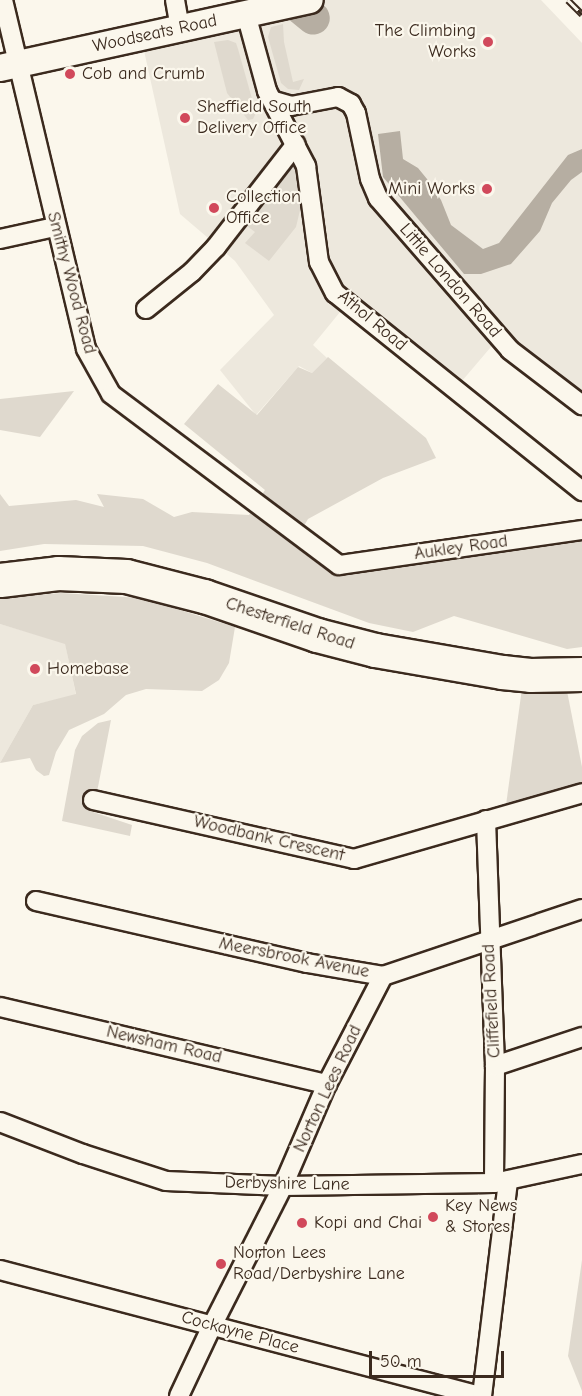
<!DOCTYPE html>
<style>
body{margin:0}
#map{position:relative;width:582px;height:1396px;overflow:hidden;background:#fbf7ec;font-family:"Comic Neue",sans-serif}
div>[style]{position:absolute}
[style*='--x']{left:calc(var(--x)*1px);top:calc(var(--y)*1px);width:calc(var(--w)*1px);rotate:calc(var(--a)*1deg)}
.built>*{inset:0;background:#ede8dd}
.green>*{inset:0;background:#dfd9ce}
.water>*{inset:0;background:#b6aea2}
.river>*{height:33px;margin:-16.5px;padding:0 16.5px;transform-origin:16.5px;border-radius:16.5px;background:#b6aea2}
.roads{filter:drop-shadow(2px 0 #3b2a1e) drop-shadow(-2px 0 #3b2a1e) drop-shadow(0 2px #3b2a1e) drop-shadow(0 -2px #3b2a1e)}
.street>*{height:18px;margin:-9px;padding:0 9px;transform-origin:9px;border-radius:9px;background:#fbf7ec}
.secondary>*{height:26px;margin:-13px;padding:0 13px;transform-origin:13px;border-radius:13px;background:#fbf7ec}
.highway>*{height:33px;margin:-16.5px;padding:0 16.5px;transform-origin:16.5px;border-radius:16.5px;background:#fbf7ec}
.rail>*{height:7px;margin-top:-3.5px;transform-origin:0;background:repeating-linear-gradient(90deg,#fbf7ec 0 14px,#3b2a1e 0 28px);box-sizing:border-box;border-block:2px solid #3b2a1e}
.dots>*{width:16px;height:16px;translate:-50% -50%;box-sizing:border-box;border:3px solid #fbf7ec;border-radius:50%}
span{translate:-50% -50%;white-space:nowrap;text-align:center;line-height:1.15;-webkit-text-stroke:4.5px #fbf7ec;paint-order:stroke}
.poi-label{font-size:18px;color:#3b2a1e}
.right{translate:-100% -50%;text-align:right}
.left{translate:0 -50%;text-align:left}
.street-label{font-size:18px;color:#3b2a1e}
.scale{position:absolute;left:369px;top:1351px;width:135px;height:27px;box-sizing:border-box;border:3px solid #3b2a1e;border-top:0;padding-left:8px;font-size:18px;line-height:21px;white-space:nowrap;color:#3b2a1e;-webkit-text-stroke:4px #fbf7ec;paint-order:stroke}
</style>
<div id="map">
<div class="built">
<i style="clip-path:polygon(310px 0,541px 0,582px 43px,582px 401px,496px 341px,456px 388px,345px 306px,313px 345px,327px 358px,312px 373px,299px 366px,256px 415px,220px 370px,274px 315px,235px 261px,180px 214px,141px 37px)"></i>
<i style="clip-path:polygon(0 624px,65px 643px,76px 695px,33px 705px,0 763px)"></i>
</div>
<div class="green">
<i style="clip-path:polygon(283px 24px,284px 42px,293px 82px,304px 79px,299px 90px,288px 89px,281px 83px,268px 37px,271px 27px)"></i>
<i style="clip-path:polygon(228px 40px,236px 43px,238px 49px,256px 113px,253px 119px,248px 120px,227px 93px,214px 42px)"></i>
<i style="clip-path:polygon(292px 162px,300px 181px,301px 206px,296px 227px,269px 261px,245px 243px,255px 232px,243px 223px)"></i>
<i style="clip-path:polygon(328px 357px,426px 438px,436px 458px,383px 478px,308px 519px,293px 545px,332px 574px,582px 536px,582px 647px,567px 649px,454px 616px,413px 632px,369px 623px,207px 563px,143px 546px,44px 544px,0 551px,0 494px,9px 506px,76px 500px,104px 507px,97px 494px,143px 499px,174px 517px,192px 512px,249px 515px,265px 490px,184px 424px,218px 384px,257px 415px,298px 367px,312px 373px)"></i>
<i style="clip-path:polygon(74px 391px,40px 437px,0 430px,0 399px)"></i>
<i style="clip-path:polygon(61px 593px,141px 598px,235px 627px,229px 663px,219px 680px,202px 691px,146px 689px,126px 695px,104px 714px,69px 730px,56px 752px,49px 775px,44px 776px,36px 770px,30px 758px,0 763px,33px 705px,76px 694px,65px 644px,0 624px,0 598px)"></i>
<i style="clip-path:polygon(523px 681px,567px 691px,582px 767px,582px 782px,506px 805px)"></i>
<i style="clip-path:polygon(111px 720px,98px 787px,90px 811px,132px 825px,130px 836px,62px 821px,75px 750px,82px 736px,98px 723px)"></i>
<i style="clip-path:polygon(582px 1260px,582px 1391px,568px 1356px)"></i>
</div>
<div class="water">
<i style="clip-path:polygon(400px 131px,403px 159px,418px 168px,427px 179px,441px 200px,451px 225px,483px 249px,499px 243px,568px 155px,582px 149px,582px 172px,571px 180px,552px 203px,540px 231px,511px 264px,481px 274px,464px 274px,383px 177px,378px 134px)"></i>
</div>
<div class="river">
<i style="--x:291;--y:0;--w:28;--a:39"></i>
</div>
<div class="roads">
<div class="street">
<i style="--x:3;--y:0;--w:359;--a:76.6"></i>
<i style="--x:86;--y:349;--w:51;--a:60.9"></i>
<i style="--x:111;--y:394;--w:285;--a:36.9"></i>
<i style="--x:339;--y:565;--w:246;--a:-8.2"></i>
<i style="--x:175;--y:0;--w:29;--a:80"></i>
<i style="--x:246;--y:14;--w:80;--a:74.7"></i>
<i style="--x:267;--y:91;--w:85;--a:62.5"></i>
<i style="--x:306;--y:166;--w:97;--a:82.3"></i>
<i style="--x:319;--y:262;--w:35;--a:63"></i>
<i style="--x:335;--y:293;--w:317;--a:38.7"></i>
<i style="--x:274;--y:101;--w:18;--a:16"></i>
<i style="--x:291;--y:106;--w:48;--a:-10.8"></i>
<i style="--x:338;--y:97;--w:15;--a:28"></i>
<i style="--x:351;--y:104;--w:10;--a:61"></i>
<i style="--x:356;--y:113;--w:67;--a:78"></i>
<i style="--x:370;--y:179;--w:21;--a:67"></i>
<i style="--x:378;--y:198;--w:201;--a:49"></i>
<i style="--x:510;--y:350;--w:91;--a:37.4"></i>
<i style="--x:0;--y:239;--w:56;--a:-12.3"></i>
<i style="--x:146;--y:309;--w:59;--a:-38.8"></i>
<i style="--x:192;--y:272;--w:35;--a:-46"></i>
<i style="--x:216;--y:247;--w:130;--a:-52.2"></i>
<i style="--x:93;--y:800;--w:268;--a:12.7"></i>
<i style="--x:354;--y:859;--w:237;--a:-16.1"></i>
<i style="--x:486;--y:820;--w:246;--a:87.9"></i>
<i style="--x:495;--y:1066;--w:117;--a:90.5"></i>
<i style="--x:36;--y:901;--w:278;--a:12.9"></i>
<i style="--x:307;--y:963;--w:77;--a:9.7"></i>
<i style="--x:383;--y:976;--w:210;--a:-18.6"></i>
<i style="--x:0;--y:1007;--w:336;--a:13.3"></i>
<i style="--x:495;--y:1066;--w:92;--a:-18.4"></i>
<i style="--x:0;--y:1122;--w:89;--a:21.1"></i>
<i style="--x:83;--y:1154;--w:87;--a:18"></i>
<i style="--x:166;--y:1181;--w:117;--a:2.4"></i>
<i style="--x:283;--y:1186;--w:211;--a:-0.8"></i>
<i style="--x:494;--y:1183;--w:90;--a:-12.2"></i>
<i style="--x:0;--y:1270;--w:496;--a:14.7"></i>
<i style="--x:179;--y:1396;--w:77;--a:-64.8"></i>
<i style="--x:212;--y:1326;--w:157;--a:-63.1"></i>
<i style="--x:283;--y:1186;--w:111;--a:-66.7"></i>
<i style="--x:327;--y:1084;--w:122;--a:-62.6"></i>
<i style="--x:482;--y:1396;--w:217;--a:-83.1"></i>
</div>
<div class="secondary">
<i style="--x:0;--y:68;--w:317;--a:-12.4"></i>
</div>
<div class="highway">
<i style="--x:0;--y:580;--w:58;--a:-6.9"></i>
<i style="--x:58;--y:573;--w:68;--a:2.5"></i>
<i style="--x:126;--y:576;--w:81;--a:14.4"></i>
<i style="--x:204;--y:596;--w:120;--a:19"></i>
<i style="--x:317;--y:635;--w:60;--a:14.5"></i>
<i style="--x:375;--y:650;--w:129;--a:9.8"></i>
<i style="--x:502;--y:672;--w:28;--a:6"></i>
<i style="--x:530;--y:675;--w:52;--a:-1.1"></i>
</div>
</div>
<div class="rail">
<i style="--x:568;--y:0;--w:20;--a:45"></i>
</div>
<div class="dots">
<i style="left:488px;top:42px;background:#d1495b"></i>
<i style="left:70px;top:74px;background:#d1495b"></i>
<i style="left:185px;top:118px;background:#d1495b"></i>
<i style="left:487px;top:189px;background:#d1495b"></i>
<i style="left:214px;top:208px;background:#d1495b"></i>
<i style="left:35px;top:669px;background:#d1495b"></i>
<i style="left:433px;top:1217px;background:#d1495b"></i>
<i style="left:302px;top:1223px;background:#d1495b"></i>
<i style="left:221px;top:1264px;background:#d1495b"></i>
</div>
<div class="poi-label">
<span class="right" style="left:476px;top:42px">The Climbing<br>Works</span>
<span class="left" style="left:82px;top:74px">Cob and Crumb</span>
<span class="left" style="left:197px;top:118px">Sheffield South<br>Delivery Office</span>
<span class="right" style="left:475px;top:189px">Mini Works</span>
<span class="left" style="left:226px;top:208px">Collection<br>Office</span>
<span class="left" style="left:47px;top:669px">Homebase</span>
<span class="left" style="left:445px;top:1217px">Key News<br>&amp; Stores</span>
<span class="left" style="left:314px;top:1223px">Kopi and Chai</span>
<span class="left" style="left:233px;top:1264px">Norton Lees<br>Road/Derbyshire Lane</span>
</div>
<div class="street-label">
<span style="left:155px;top:34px;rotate:-12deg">Woodseats Road</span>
<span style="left:450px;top:281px;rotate:49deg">Little London Road</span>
<span style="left:71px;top:283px;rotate:75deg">Smithy Wood Road</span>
<span style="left:372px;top:321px;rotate:40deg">Athol Road</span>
<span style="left:461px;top:548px;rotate:-8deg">Aukley Road</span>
<span style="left:290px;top:624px;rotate:18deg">Chesterfield Road</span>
<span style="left:269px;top:839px;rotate:13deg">Woodbank Crescent</span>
<span style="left:294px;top:958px;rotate:11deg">Meersbrook Avenue</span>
<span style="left:492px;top:1001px;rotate:-93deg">Cliffefield Road</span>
<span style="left:164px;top:1045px;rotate:13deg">Newsham Road</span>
<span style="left:328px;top:1089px;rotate:-65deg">Norton Lees Road</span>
<span style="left:287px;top:1184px;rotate:1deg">Derbyshire Lane</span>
<span style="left:240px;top:1333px;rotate:15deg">Cockayne Place</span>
</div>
<div class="scale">50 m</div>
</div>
